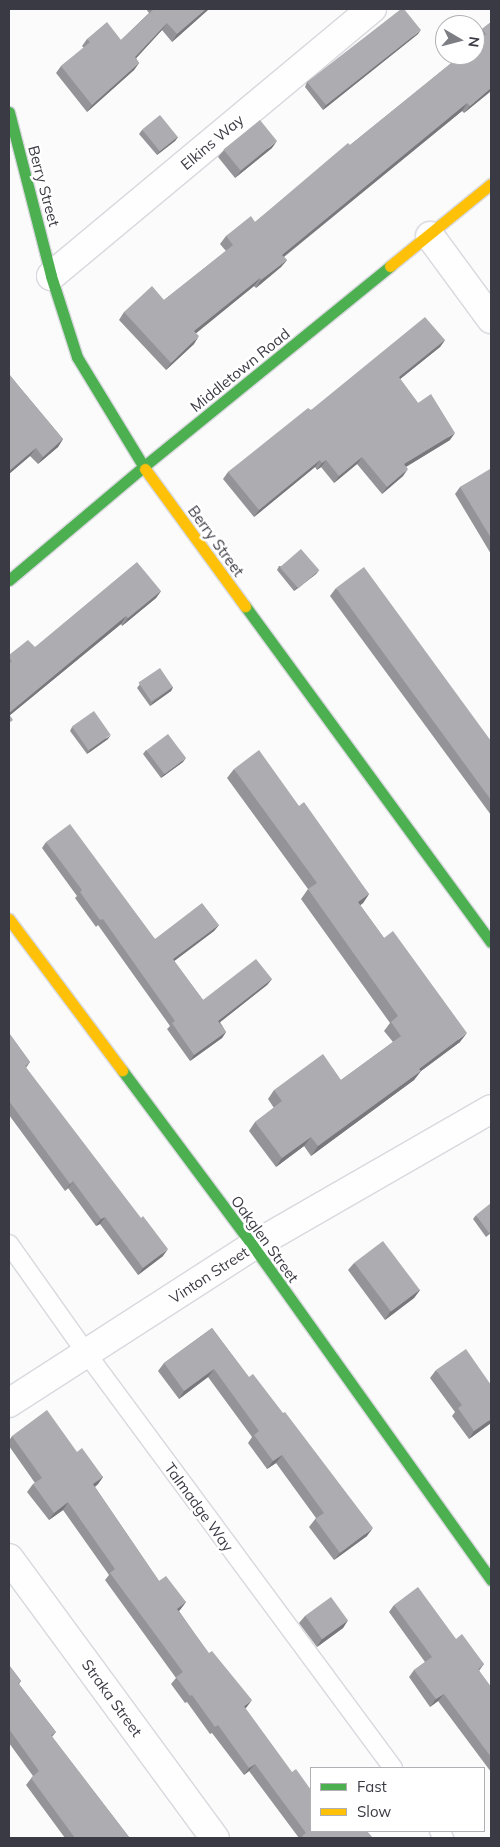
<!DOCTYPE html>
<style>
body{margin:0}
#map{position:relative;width:500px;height:1847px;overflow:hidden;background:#fafbfa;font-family:Mulish,sans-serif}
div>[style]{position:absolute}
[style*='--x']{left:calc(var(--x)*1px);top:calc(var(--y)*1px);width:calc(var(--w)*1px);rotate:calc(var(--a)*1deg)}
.roads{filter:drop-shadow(1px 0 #d8d8de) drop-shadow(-1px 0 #d8d8de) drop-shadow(0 1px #d8d8de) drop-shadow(0 -1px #d8d8de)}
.lane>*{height:18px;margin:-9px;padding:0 9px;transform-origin:9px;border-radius:9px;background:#fefefe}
.street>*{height:28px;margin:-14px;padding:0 14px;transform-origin:14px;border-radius:14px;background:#fefefe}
.fast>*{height:11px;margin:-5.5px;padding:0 5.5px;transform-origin:5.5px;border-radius:5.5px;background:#4caf50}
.slow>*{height:11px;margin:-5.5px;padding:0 5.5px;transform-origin:5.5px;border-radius:5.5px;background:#ffc107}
.wall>*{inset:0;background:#949498}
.shaded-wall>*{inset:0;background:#78787c}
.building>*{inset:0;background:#acacb1;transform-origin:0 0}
span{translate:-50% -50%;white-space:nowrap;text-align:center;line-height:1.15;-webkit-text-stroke:5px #fff;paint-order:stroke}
.street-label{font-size:15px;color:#3a3a44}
.frame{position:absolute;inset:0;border:10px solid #3a3a44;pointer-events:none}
.legend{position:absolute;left:310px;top:1767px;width:175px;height:65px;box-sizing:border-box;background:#fff;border:1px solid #b0b0b4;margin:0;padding:6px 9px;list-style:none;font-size:15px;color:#3a3a44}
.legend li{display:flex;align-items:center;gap:10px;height:25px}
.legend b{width:25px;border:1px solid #b0b0b4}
.north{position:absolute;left:435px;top:15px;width:50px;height:50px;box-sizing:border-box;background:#fff;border:1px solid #b0b0b4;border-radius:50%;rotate:98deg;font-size:14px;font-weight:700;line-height:20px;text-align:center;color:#3a3a44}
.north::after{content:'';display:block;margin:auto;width:18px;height:22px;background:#7d7e84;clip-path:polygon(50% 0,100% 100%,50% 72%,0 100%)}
</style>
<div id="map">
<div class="roads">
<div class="lane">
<i style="--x:9;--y:1244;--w:135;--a:54.7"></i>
<i style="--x:87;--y:1354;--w:515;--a:53.53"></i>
<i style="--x:439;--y:1831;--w:9;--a:54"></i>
</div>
<div class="street">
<i style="--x:430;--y:236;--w:103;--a:53.7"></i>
<i style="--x:51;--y:276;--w:418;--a:-39.8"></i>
<i style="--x:9;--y:1403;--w:290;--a:-32.8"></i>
<i style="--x:253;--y:1246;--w:275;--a:-29.9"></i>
<i style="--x:9;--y:1558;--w:348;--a:53.7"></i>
</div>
<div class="fast">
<i style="--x:9;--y:112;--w:169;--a:75.6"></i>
<i style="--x:51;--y:276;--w:85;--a:72.2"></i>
<i style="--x:77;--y:357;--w:131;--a:58.7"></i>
<i style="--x:9;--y:580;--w:175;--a:-40.1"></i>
<i style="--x:143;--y:467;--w:318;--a:-39.1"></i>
<i style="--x:245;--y:606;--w:416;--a:53.8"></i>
<i style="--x:122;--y:1070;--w:219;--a:53.3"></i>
<i style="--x:253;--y:1246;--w:410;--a:54.5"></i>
</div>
<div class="slow">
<i style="--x:390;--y:266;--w:130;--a:-39.1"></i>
<i style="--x:145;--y:469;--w:170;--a:53.9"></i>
<i style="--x:9;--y:919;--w:189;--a:53.2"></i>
</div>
</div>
<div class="wall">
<i style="clip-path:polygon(146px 9px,209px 9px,172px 42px,162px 30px,136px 58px,139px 63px,134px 70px,87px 112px,56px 73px,61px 66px,84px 48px,82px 46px,87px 39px,121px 40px,149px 13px)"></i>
<i style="clip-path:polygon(491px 22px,491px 91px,464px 113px,462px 111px,284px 257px,287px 260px,281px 267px,256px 288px,254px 286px,196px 333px,194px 344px,166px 370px,119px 320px,124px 312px,164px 300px,226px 251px,220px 244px,226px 236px,255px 222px,480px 40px,477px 37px,482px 29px)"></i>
<i style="clip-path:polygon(418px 34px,323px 110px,305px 87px,307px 82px)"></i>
<i style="clip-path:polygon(142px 130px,178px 137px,175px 141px,157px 155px,139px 134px)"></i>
<i style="clip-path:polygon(272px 148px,235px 178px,218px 157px,224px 150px)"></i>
<i style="clip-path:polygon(445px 340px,440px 347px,400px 379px,418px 403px,450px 440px,406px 467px,403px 476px,382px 494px,357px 464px,334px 483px,321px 467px,317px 470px,315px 467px,254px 517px,223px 479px,228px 472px,311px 410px)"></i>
<i style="clip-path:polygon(9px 374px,17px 384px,63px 439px,58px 447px,38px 464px,30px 456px,9px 474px)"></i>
<i style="clip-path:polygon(491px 471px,491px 554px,455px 494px,460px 487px)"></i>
<i style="clip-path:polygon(279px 566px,319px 570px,316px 574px,294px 591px,277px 570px)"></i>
<i style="clip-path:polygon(336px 588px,491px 741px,491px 815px,330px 596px)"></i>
<i style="clip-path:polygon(161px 591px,156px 598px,122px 626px,121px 624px,10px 715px,9px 726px,9px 655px,35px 647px)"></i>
<i style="clip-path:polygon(140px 684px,173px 687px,171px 691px,150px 706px,137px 688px)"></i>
<i style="clip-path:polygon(72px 727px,108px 739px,87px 754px,70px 731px)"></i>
<i style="clip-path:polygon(146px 750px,183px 762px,161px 778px,143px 754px)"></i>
<i style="clip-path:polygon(234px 769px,299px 806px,369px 894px,363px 903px,360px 905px,460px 1042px,421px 1071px,414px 1080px,311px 1156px,304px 1146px,276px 1167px,249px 1131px,255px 1122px,274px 1108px,268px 1099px,274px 1090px,341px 1080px,393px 1042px,384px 1031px,390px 1023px,301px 899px,308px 889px,227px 778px)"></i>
<i style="clip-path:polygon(46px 842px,155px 939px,219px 925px,214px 931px,174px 961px,203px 1000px,272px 979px,267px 985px,220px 1022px,226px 1032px,222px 1038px,190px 1061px,167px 1029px,170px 1026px,98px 925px,96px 927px,75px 898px,77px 896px,42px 848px)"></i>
<i style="clip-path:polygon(9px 1033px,30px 1062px,26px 1068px,163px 1256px,138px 1275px,100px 1224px,96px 1226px,68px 1188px,65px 1191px,9px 1115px)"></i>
<i style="clip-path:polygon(476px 1215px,491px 1233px,486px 1237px,473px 1219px)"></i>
<i style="clip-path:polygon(354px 1263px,420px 1290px,414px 1298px,385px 1320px,348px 1270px)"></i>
<i style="clip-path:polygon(212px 1328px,367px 1536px,334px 1560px,309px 1527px,316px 1518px,276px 1463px,267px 1469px,248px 1443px,252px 1437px,208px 1377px,179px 1399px,158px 1371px,164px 1363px)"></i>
<i style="clip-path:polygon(436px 1370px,491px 1423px,469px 1439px,452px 1416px,455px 1412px,430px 1378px)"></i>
<i style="clip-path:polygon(12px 1436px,77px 1452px,103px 1477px,98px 1484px,95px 1487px,159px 1581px,186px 1602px,179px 1611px,246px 1708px,245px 1708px,311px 1831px,373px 1838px,299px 1838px,249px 1771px,244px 1775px,212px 1733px,210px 1734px,187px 1702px,185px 1703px,171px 1684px,176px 1678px,105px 1580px,109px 1575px,63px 1510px,49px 1520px,27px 1492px,33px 1484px,35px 1483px,9px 1446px,9px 1441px)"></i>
<i style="clip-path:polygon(394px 1605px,456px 1639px,484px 1664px,479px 1671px,491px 1687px,491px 1772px,438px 1701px,430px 1707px,409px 1677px,414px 1670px,425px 1662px,389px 1612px)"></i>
<i style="clip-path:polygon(305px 1616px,348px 1620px,343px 1628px,317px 1647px,299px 1623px)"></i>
<i style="clip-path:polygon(9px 1665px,21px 1681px,19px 1684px,56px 1732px,52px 1737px,129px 1837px,128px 1838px,65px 1838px,26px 1785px,33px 1776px,9px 1743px)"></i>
</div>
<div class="shaded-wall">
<i style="clip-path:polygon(206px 9px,209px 9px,172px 42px,177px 34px)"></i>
<i style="clip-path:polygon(167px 23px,162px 30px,130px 65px,135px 57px)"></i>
<i style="clip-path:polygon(421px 30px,418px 34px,323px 110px,326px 105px)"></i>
<i style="clip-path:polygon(139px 63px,134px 70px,87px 112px,92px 105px)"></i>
<i style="clip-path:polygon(491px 88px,491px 91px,464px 113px,470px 106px)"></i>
<i style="clip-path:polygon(467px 103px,462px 111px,277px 262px,282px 255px)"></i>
<i style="clip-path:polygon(178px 137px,175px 141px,157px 155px,160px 151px)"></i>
<i style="clip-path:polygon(277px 141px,272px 148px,235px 178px,241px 171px)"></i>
<i style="clip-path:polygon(287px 260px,281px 267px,256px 288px,261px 280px)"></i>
<i style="clip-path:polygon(260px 278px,254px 286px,189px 339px,194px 331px)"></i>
<i style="clip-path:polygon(199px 336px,194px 344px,166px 370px,171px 363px)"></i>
<i style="clip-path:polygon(445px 340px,440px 347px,394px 384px,399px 377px)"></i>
<i style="clip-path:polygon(455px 433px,450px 440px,399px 471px,404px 464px)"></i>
<i style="clip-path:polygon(63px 439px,58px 447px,38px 464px,43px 457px)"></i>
<i style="clip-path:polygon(36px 448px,30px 456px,9px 474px,9px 471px)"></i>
<i style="clip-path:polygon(362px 457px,357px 464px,334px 483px,339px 476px)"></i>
<i style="clip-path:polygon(320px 460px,315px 467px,254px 517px,259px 510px)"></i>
<i style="clip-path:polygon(326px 460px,321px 467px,317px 470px,322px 463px)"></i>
<i style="clip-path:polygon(408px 469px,403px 476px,382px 494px,387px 487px)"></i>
<i style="clip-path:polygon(319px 570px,316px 574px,294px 591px,297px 587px)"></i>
<i style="clip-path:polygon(161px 591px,156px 598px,122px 626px,128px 618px)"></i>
<i style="clip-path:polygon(126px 616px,121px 624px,9px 716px,9px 713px)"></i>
<i style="clip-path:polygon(173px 687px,171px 691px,150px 706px,153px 702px)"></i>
<i style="clip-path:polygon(111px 735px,108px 739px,87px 754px,90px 750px)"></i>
<i style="clip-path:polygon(186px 758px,183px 762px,161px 778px,164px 774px)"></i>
<i style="clip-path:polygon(369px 894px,363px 903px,352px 912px,358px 902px)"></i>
<i style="clip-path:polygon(219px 925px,214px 931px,169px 965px,173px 959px)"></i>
<i style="clip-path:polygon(272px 979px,267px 985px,214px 1027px,218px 1021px)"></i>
<i style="clip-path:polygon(226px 1032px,222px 1038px,190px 1061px,194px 1055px)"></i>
<i style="clip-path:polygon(467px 1033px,460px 1042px,421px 1071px,414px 1080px,311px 1156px,318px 1146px,419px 1069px)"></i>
<i style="clip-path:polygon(311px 1137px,304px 1146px,276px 1167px,282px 1158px)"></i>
<i style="clip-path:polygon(73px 1181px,68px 1188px,65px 1191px,70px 1184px)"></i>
<i style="clip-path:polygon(105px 1217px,100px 1224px,96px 1226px,101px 1219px)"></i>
<i style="clip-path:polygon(168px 1249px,163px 1256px,138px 1275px,143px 1268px)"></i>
<i style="clip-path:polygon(420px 1290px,414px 1298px,385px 1320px,390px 1312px)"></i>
<i style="clip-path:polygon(214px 1369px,208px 1377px,179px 1399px,184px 1391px)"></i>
<i style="clip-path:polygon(491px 1419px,491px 1423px,469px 1439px,474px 1431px)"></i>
<i style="clip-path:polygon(282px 1455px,276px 1463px,267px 1469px,273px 1461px)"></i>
<i style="clip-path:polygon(103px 1477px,98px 1484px,88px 1492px,93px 1484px)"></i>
<i style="clip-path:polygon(68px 1502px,63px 1510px,49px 1520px,54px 1513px)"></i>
<i style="clip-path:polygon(373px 1528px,367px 1536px,334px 1560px,340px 1553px)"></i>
<i style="clip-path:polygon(186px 1602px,180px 1610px,172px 1616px,177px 1609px)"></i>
<i style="clip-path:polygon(348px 1620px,343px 1628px,317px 1647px,322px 1639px)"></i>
<i style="clip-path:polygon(444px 1694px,438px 1701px,430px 1707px,436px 1699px)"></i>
<i style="clip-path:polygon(252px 1700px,246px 1708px,238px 1714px,244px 1706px)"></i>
<i style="clip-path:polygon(255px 1764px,249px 1771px,244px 1775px,249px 1768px)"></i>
</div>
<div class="building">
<i style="clip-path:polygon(154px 9px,206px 9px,177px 34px,167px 23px,135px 57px,139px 63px,92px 105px,61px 66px,90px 42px,87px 39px,107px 22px,121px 40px)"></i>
<i style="clip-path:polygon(401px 9px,404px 9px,421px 30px,326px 105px,307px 82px)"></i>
<i style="clip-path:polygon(491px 22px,491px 88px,470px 106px,467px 103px,282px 255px,287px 260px,261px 280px,260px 278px,194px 331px,199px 336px,171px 363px,124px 312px,152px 286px,164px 300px,233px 245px,226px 236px,251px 216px,255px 222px,348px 143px,350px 145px,461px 55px,475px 55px,475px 44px,486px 34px,482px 29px)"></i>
<i style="left:160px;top:115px;width:28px;height:23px;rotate:51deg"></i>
<i style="left:260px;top:120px;width:27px;height:47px;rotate:51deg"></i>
<i style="clip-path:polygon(425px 317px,445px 340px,399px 377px,418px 403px,431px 394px,455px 433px,404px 464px,408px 469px,387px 487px,362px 457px,339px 476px,326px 460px,322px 463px,320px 460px,259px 510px,228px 472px,308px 408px,311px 410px)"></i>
<i style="clip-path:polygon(9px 374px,17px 384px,63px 439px,43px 457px,36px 448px,9px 471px)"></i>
<i style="clip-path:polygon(490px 469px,491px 471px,491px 538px,460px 487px)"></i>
<i style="left:301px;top:549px;width:28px;height:28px;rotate:49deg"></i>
<i style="clip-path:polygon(137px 562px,161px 591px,128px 618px,126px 616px,9px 713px,9px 664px,12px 661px,9px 658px,9px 655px,28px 640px,35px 647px)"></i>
<i style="clip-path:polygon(364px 567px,491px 741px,491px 800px,336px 588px)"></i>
<i style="left:160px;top:668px;width:23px;height:26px;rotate:56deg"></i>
<i style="left:94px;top:711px;width:29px;height:27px;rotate:55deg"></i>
<i style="clip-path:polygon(9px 714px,13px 720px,9px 723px)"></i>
<i style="left:168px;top:734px;width:30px;height:27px;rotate:53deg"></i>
<i style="clip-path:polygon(259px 750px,299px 806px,304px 802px,369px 894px,358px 902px,384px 938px,393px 931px,467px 1033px,419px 1069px,421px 1071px,318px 1146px,311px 1137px,282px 1158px,255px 1122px,282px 1101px,274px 1090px,323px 1054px,341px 1080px,401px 1036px,391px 1022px,398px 1016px,308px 889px,317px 883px,234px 769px)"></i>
<i style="clip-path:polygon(70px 824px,155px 939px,202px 903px,219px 925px,173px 959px,203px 1000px,256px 959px,272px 979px,218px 1021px,226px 1032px,194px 1055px,172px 1023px,175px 1021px,103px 919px,100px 920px,80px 892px,82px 890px,46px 842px)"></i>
<i style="clip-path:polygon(9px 1033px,30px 1062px,25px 1066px,141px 1218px,143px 1216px,168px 1249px,143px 1268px,105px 1217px,101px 1219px,73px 1181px,70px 1184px,9px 1101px)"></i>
<i style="clip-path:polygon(491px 1203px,491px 1231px,489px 1233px,476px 1215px)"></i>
<i style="left:383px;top:1241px;width:61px;height:36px;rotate:53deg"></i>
<i style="clip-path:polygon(212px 1328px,249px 1377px,253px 1374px,283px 1413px,285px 1412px,373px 1528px,340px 1553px,315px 1519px,324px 1513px,282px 1455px,273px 1461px,254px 1435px,259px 1431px,214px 1369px,184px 1391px,164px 1363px)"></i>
<i style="clip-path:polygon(466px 1349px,491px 1385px,491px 1419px,474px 1431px,458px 1408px,462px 1405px,436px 1370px)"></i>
<i style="clip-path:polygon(47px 1410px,77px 1452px,82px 1448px,103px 1477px,93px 1484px,159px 1581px,166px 1576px,186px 1602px,177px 1609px,209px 1653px,212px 1651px,252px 1700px,244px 1706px,292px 1772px,296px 1769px,311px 1790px,311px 1831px,367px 1831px,373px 1838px,304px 1838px,302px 1836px,306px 1833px,255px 1764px,249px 1768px,218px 1725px,215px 1727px,192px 1695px,190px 1696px,176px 1677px,183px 1672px,110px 1573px,115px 1569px,68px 1502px,54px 1513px,33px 1484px,42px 1478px,12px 1436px)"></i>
<i style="clip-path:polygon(418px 1587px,456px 1639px,462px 1634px,484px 1664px,478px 1669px,491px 1687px,491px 1757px,444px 1694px,436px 1699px,414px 1670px,432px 1657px,394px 1605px)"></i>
<i style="left:331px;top:1597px;width:29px;height:32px;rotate:54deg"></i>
<i style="clip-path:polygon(9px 1665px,21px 1681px,18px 1683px,56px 1732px,51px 1735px,129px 1837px,127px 1838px,75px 1838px,31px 1778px,39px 1771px,9px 1729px)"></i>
</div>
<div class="street-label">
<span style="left:212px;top:142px;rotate:-40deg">Elkins Way</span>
<span style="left:44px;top:186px;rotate:75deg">Berry Street</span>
<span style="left:240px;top:370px;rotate:-39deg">Middletown Road</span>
<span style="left:216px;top:541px;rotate:54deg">Berry Street</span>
<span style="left:265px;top:1239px;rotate:54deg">Oakglen Street</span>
<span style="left:209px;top:1275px;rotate:-33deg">Vinton Street</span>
<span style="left:199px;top:1507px;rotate:54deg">Talmadge Way</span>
<span style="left:112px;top:1698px;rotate:54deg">Straka Street</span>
</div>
<div class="frame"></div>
<ul class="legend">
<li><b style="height:6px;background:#4caf50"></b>Fast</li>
<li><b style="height:6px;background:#ffc107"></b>Slow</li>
</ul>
<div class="north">N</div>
</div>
